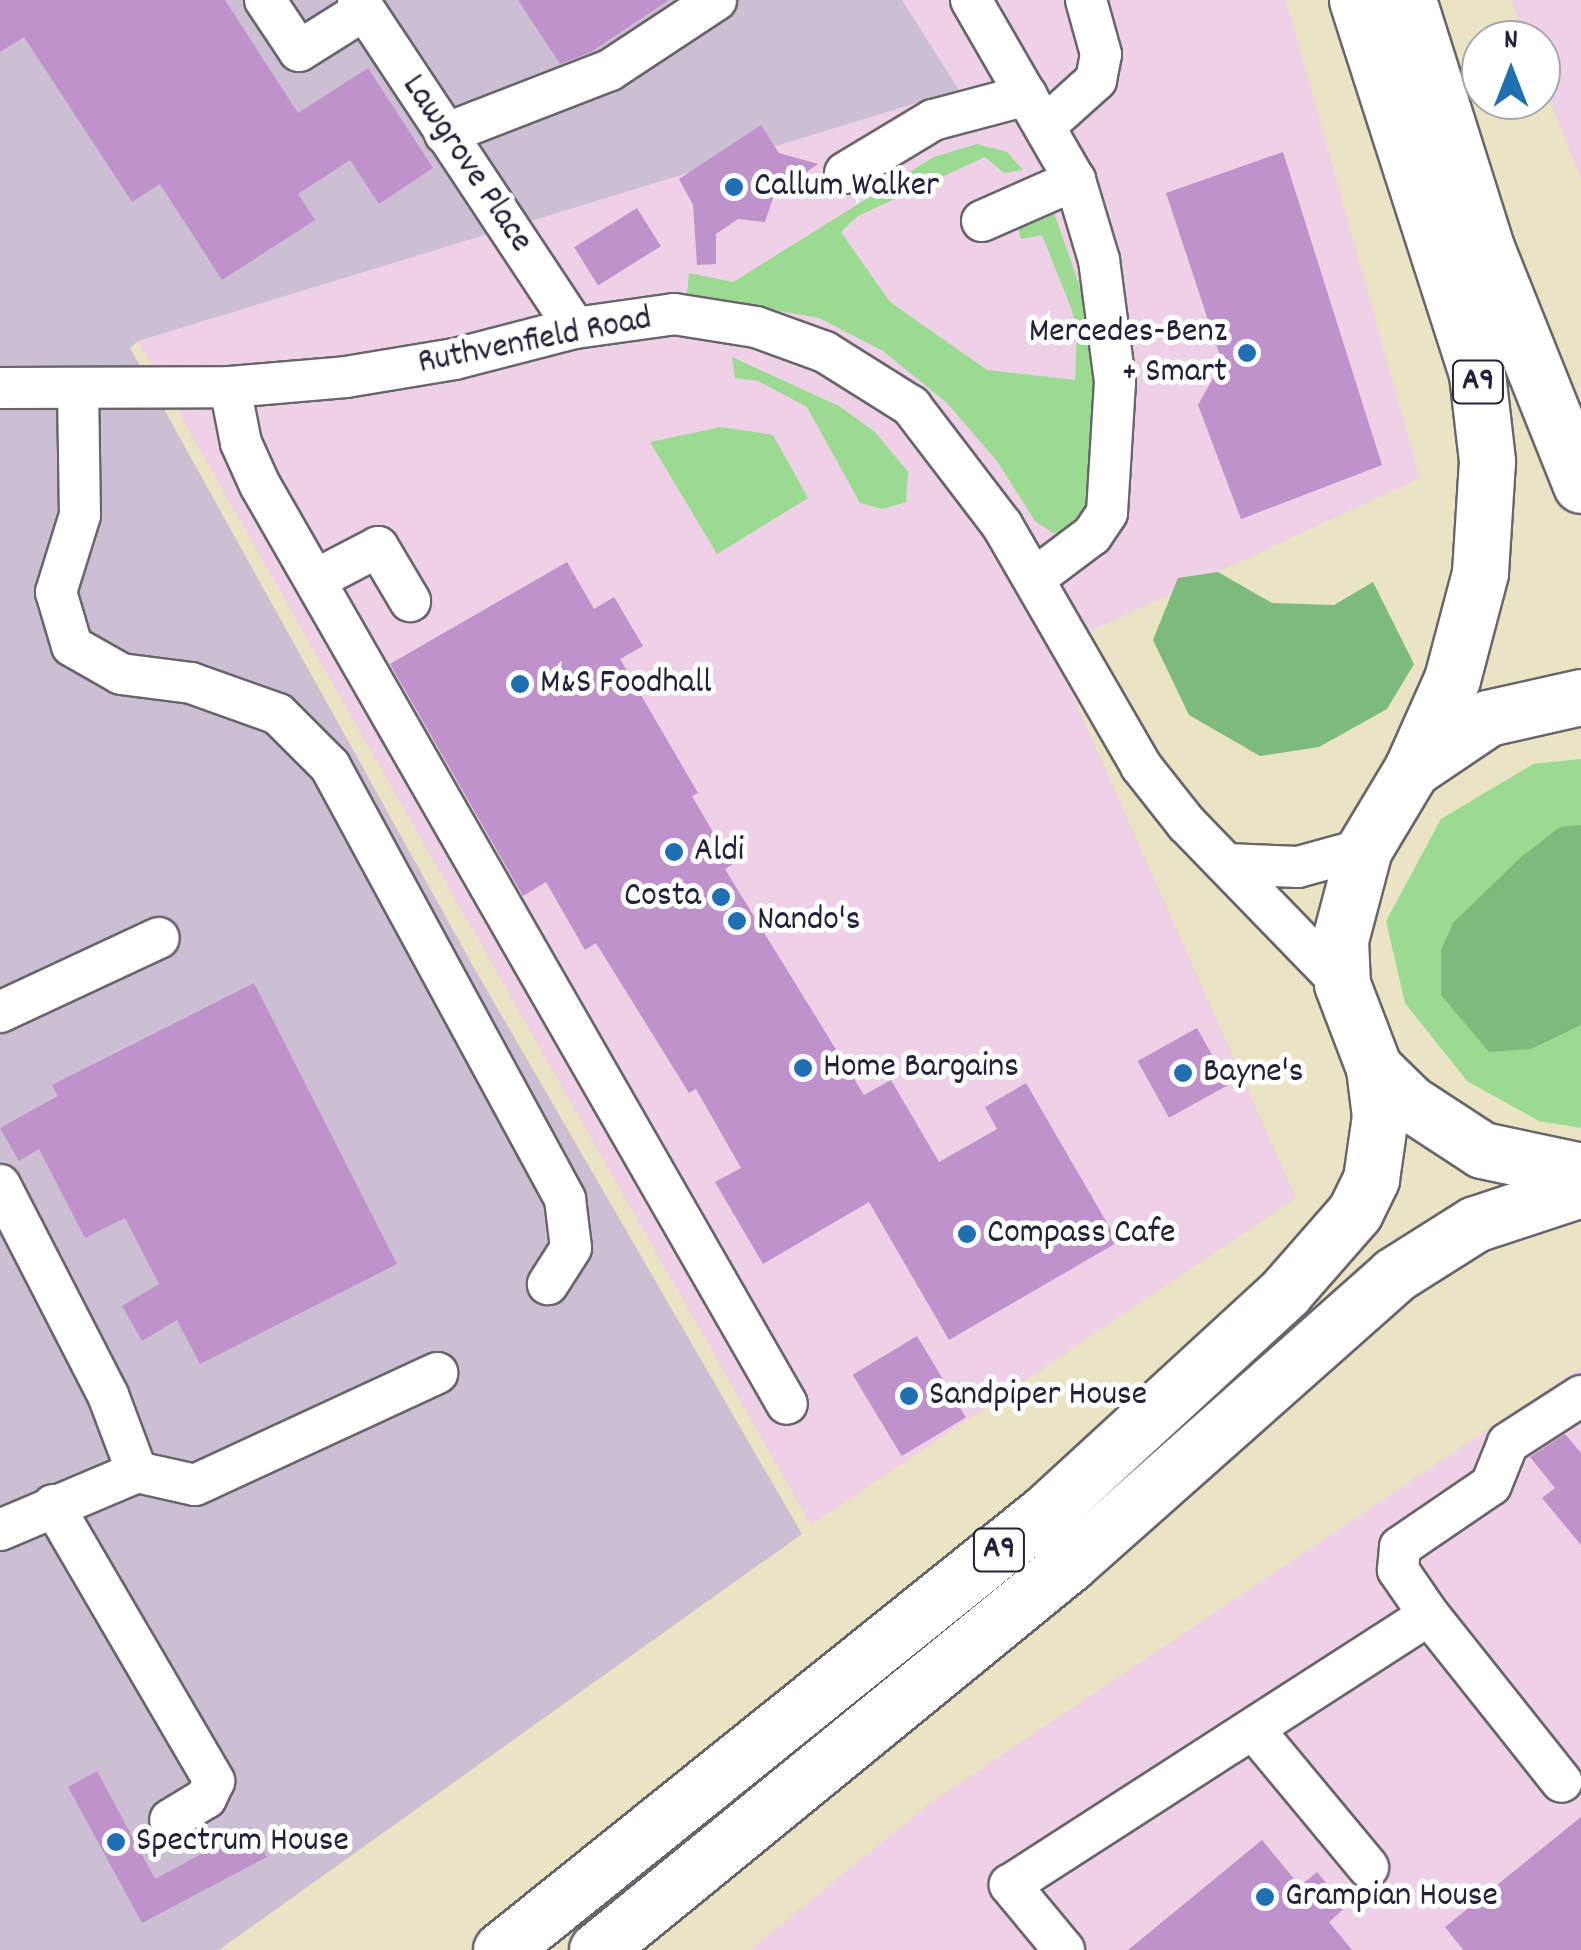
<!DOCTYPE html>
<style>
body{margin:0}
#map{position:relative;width:1581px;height:1950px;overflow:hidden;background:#eae4c5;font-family:Dekko,sans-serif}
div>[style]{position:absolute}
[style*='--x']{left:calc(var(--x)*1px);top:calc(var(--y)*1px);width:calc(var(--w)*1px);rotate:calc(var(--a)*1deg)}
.built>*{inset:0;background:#eed0e7}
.industrial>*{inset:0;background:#ccbed3}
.green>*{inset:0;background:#9bdb91}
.forest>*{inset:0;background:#7cbb7b}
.building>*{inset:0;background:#c092cc;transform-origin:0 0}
.roads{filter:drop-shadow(2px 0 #68666b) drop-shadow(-2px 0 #68666b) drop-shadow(0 2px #68666b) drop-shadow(0 -2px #68666b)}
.minor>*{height:40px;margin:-20px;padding:0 20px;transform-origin:20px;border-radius:20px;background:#fff}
.highway>*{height:55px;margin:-27.5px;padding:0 27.5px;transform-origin:27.5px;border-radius:27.5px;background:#fff}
.dots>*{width:28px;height:28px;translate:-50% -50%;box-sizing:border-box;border:5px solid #fff;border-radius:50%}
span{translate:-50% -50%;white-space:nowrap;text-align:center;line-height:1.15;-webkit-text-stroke:10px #fff;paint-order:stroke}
.shield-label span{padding:2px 8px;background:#fff;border:2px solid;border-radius:8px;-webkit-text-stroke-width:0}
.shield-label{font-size:32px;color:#22223b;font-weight:700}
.street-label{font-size:35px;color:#22223b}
.poi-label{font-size:35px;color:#22223b}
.left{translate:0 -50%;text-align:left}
.right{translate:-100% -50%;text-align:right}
.north{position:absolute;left:1461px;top:20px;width:100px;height:100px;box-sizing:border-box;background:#fff;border:2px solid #a7a7b1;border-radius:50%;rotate:0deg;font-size:28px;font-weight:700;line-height:40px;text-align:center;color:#22223b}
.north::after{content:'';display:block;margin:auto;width:35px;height:45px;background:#1f6fb2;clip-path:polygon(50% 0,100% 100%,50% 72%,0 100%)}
</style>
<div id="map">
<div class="built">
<i style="clip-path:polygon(902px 0,1286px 0,1420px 478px,1052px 649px,1296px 1198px,811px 1525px,138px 341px,958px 90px)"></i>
<i style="clip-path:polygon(1511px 0,1581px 0,1581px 180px,1541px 77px,1541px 40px,1527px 40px)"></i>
<i style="clip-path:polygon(1581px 1367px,1581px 1950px,750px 1950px,929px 1804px)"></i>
</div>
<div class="industrial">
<i style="clip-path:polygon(0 0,902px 0,959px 90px,138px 341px,130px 348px,473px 966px,802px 1534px,219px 1950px,0 1950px)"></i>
</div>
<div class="green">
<i style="clip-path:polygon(977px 144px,1007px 152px,1023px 170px,1004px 173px,985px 157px,858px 216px,841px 232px,890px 302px,987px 370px,1075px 380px,1077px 329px,1071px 308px,1042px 235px,1021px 239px,1018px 226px,1051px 204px,1082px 293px,1097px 371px,1090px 492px,1083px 520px,1072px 530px,1053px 533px,1035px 521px,997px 461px,947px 403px,883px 351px,819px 318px,687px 294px,689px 273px,733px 282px,934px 157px)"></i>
<i style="clip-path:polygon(732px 357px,839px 406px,875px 432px,908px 472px,906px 502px,883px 509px,860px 503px,807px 407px,758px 381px,735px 378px)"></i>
<i style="clip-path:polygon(721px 427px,773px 435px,808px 498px,717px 554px,650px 442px)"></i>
<i style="clip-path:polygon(1581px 759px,1581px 1128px,1539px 1121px,1467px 1081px,1405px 1003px,1386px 921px,1441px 819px,1533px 764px)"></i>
</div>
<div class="forest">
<i style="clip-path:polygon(1218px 572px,1272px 603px,1334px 605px,1373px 582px,1414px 664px,1387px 709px,1319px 747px,1260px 756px,1189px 715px,1153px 640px,1178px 578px)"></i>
<i style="clip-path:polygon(1581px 825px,1581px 1025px,1531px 1049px,1489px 1052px,1441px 995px,1441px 950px,1453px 923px,1520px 858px,1560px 827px)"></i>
</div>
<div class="building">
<i style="clip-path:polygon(0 0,225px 0,298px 113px,368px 68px,433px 168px,379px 204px,350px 160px,298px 194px,315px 220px,222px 280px,160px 184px,132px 202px,24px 37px,0 52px)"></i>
<i style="clip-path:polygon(518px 0,669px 0,591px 52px,560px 64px)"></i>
<i style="clip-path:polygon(761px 125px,779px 153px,818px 164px,774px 195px,765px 222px,738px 219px,716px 234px,716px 264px,697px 265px,693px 205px,679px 179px)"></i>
<i style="clip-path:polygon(1283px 152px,1382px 465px,1241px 519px,1198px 405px,1222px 362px,1166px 193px)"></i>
<i style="left:637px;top:208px;width:45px;height:74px;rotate:58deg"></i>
<i style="clip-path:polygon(567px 562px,594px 609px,614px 597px,643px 646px,620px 659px,698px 793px,692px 796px,732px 865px,725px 869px,864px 1095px,891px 1080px,939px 1162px,997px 1129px,985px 1107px,1026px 1083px,1118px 1242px,949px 1340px,869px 1202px,763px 1264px,715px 1182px,741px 1168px,696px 1089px,689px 1093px,596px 943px,585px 950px,546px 882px,523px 896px,390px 664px)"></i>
<i style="clip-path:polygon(254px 983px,397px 1264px,200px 1364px,177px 1320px,142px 1341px,122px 1306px,159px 1284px,125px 1218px,85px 1238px,39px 1149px,19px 1161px,0 1128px,58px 1096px,52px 1085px)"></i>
<i style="left:1197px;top:1028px;width:65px;height:68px;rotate:61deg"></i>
<i style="left:917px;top:1336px;width:95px;height:75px;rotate:59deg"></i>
<i style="clip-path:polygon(1565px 1434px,1581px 1453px,1581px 1545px,1542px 1498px,1555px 1488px,1530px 1457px)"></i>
<i style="clip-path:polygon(97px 1771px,155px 1879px,251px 1827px,267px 1857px,142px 1923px,68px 1787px)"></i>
<i style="clip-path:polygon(1581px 1817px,1581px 1950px,1463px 1950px,1445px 1927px)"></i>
<i style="clip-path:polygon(1262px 1840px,1300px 1886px,1317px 1872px,1346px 1907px,1329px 1922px,1352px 1950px,1128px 1950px)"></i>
</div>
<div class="roads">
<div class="minor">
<i style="--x:265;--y:0;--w:61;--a:56.3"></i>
<i style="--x:299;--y:51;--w:77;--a:-32.2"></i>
<i style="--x:358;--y:0;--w:393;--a:56.5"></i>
<i style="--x:971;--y:0;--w:208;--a:60"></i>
<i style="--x:1075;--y:180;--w:84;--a:73.3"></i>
<i style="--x:1099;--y:260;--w:123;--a:82.5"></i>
<i style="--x:1115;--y:382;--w:131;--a:93.5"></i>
<i style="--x:1107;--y:513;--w:27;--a:124"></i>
<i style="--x:1092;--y:535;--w:71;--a:143"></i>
<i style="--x:1045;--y:126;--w:69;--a:-42"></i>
<i style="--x:1096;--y:80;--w:26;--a:-79"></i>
<i style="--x:1101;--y:54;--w:56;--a:-105.5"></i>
<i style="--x:445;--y:134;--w:177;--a:-21.2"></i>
<i style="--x:610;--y:70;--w:127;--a:-33.4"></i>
<i style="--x:845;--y:173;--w:103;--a:-31.1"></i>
<i style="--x:933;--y:120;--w:97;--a:-14.9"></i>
<i style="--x:982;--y:221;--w:102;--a:-23.8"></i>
<i style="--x:230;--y:387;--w:57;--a:78.9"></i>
<i style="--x:241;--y:443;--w:46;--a:65.7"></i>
<i style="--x:260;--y:485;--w:1059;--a:60.17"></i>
<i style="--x:0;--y:388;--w:230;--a:-0.2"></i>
<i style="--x:230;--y:387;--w:116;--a:-4.9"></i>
<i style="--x:346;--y:377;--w:110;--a:-9.4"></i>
<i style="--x:455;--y:359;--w:124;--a:-14.5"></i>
<i style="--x:575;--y:328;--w:100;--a:-8"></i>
<i style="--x:674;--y:314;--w:83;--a:9"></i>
<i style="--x:756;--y:327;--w:73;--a:19.9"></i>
<i style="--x:825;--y:352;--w:102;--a:32.1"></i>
<i style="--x:911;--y:406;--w:150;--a:52.6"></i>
<i style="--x:1002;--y:525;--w:278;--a:60"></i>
<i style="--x:1141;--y:766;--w:73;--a:51.7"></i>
<i style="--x:1186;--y:823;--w:224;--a:45.9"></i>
<i style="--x:78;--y:389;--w:126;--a:89.1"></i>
<i style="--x:80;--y:515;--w:81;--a:107.3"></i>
<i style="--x:56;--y:592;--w:56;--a:73.5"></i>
<i style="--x:72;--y:646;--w:56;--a:29.7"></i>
<i style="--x:121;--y:674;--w:71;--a:7.3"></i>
<i style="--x:191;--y:683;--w:92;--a:19.6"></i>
<i style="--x:278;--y:714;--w:74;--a:45"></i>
<i style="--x:330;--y:766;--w:493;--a:61.5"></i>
<i style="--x:565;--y:1199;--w:49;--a:83"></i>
<i style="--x:571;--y:1248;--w:43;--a:122.6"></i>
<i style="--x:315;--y:580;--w:71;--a:-27.6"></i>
<i style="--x:378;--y:547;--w:63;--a:59.3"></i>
<i style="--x:1226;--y:864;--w:72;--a:2.4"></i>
<i style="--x:1298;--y:867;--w:68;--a:-15.3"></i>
<i style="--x:0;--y:1012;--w:175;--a:-25"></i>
<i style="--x:0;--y:1185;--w:236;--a:62.8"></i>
<i style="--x:108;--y:1395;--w:82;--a:69.4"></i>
<i style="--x:137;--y:1472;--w:59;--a:12.6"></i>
<i style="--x:195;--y:1485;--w:267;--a:-24.8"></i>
<i style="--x:53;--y:1505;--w:320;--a:59.7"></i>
<i style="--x:214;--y:1781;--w:19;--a:115"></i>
<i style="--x:206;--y:1798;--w:42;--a:148.6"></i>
<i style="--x:0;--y:1530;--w:149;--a:-22.9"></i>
<i style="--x:1429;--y:1615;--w:55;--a:-124.6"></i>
<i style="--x:1398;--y:1570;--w:23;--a:-85"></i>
<i style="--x:1400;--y:1547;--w:110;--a:-34.3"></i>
<i style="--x:1491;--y:1485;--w:45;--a:-68"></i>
<i style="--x:1508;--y:1443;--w:87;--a:-32.8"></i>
<i style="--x:1255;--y:1731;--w:177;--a:50.3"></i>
<i style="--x:1064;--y:1950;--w:85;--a:-129.7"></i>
<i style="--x:1010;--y:1885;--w:498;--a:-32.8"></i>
<i style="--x:1429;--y:1615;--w:213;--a:51.5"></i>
</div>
<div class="highway">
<i style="--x:1357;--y:0;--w:393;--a:72.2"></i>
<i style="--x:1477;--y:374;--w:88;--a:83.4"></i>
<i style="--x:1487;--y:461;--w:112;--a:93.6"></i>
<i style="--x:1480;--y:573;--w:110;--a:104.8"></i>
<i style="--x:1452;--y:679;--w:98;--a:114"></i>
<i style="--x:1408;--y:0;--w:262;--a:72.5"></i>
<i style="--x:1487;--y:250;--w:253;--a:68.2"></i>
<i style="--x:1581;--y:697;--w:95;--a:167.3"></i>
<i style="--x:1488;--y:718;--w:92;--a:146.1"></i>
<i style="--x:1412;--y:769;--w:93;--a:121"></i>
<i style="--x:1364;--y:849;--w:94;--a:104.8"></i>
<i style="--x:1340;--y:940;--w:44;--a:87.4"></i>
<i style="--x:1342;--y:984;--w:90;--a:69.1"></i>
<i style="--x:1374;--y:1068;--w:50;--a:44.2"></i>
<i style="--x:1410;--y:1103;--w:86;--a:33.1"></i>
<i style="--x:1482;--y:1150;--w:101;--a:12"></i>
<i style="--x:501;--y:1950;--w:699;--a:-38.79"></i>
<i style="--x:1046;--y:1512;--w:325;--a:-42.6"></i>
<i style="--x:1285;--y:1292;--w:106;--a:-48.8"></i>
<i style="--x:1355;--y:1212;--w:37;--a:-64"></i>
<i style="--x:1371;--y:1179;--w:64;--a:-81.9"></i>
<i style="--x:1380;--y:1116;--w:48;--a:-97.1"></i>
<i style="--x:597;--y:1950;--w:610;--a:-39.28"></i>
<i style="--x:1069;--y:1564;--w:435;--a:-41.6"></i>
<i style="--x:1394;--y:1275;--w:96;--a:-32.2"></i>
<i style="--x:1475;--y:1224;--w:112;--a:-18.3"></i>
</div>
</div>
<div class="dots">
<i style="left:734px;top:187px;background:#1f6fb2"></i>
<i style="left:1247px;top:353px;background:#1f6fb2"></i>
<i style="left:520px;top:684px;background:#1f6fb2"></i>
<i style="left:674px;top:852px;background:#1f6fb2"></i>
<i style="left:721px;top:897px;background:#1f6fb2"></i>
<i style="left:737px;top:921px;background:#1f6fb2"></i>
<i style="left:803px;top:1068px;background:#1f6fb2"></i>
<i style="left:1183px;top:1073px;background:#1f6fb2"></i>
<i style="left:967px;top:1234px;background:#1f6fb2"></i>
<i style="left:909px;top:1396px;background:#1f6fb2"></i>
<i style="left:116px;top:1842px;background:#1f6fb2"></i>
<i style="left:1265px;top:1897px;background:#1f6fb2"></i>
</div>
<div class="shield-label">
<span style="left:1478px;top:382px">A9</span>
<span style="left:999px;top:1550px">A9</span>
</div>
<div class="street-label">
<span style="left:466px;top:164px;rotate:56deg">Lawgrove Place</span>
<span style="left:535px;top:342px;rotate:-11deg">Ruthvenfield Road</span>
</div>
<div class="poi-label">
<span class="left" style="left:754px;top:187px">Callum Walker</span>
<span class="right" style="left:1227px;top:353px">Mercedes-Benz<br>+ Smart</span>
<span class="left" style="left:540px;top:684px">M&amp;S Foodhall</span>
<span class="left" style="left:694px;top:852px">Aldi</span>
<span class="right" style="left:701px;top:897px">Costa</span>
<span class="left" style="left:757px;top:921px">Nando's</span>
<span class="left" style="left:823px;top:1068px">Home Bargains</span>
<span class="left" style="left:1203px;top:1073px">Bayne's</span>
<span class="left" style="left:987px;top:1234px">Compass Cafe</span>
<span class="left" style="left:929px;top:1396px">Sandpiper House</span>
<span class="left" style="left:136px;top:1842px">Spectrum House</span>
<span class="left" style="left:1285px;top:1897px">Grampian House</span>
</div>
<div class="north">N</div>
</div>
